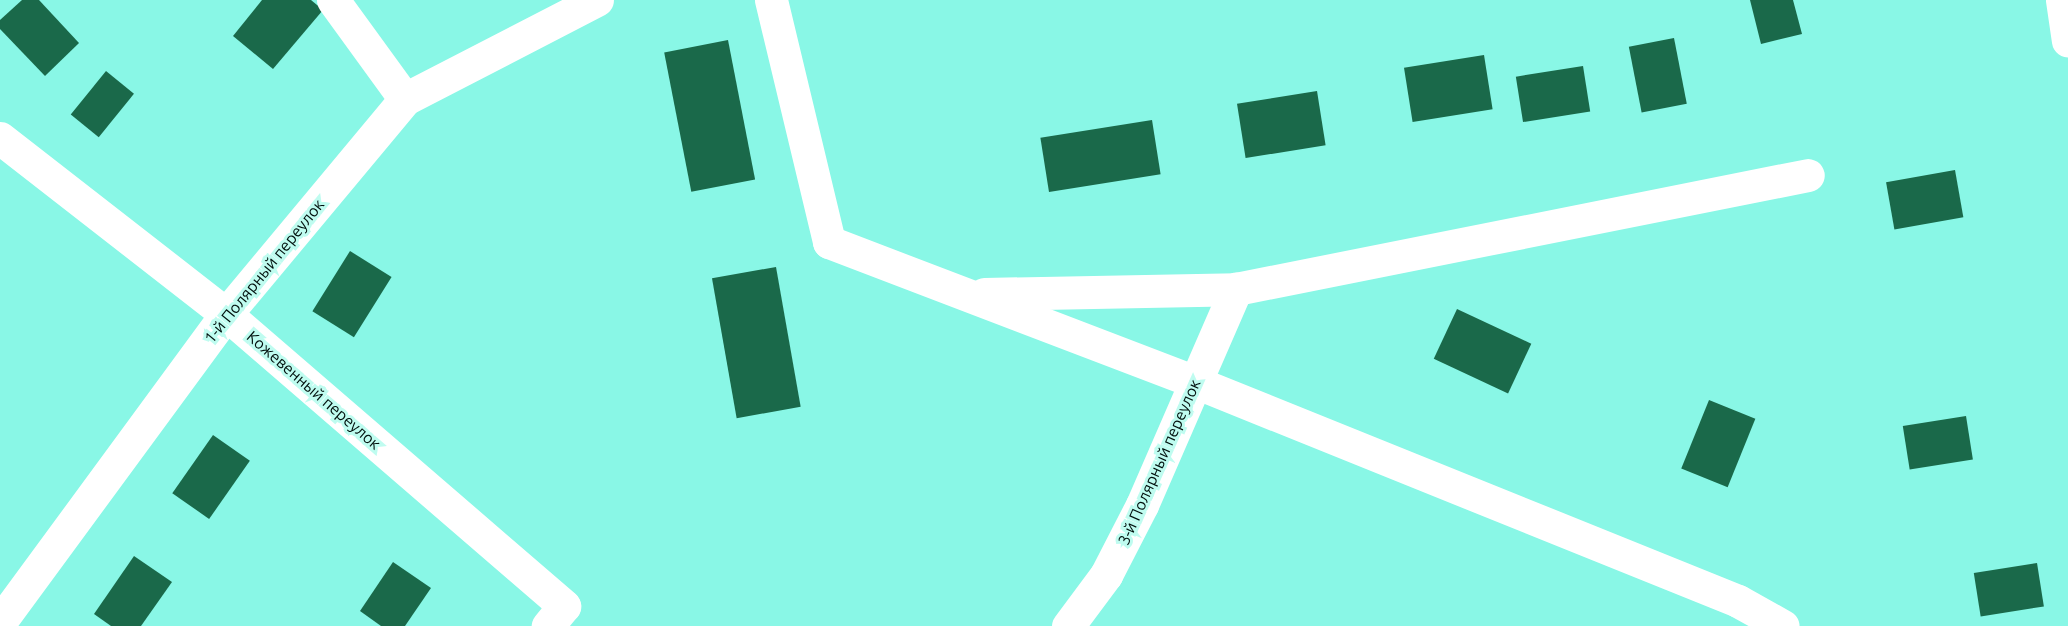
<!DOCTYPE html>
<meta charset="utf-8">
<style>
body{margin:0}
#map{position:relative;width:2068px;height:626px;overflow:hidden;background:#89f7e6;font-family:Ubuntu,sans-serif}
div>[style]{position:absolute}
[style*='--x']{left:calc(var(--x)*1px);top:calc(var(--y)*1px);width:calc(var(--w)*1px);rotate:calc(var(--a)*1deg)}
.building>*{inset:0;background:#1a694a;transform-origin:0 0}
.minor>*{height:33px;margin:-16.5px;padding:0 16.5px;transform-origin:16.5px;border-radius:16.5px;background:#fff}
span{translate:-50% -50%;white-space:nowrap;text-align:center;line-height:1.15;-webkit-text-stroke:6px #bffcf0;paint-order:stroke}
.street-label{font-size:16px;color:#000f0c}
</style>
<div id="map">
<div class="building">
<i style="clip-path:polygon(22px 0,39px 0,79px 43px,45px 76px,0 29px,0 20px)"></i>
<i style="clip-path:polygon(262px 0,311px 0,323px 10px,273px 69px,233px 36px)"></i>
<i style="clip-path:polygon(1750px 0,1793px 0,1802px 34px,1761px 44px)"></i>
<i style="left:1674px;top:38px;width:67px;height:46px;rotate:79deg"></i>
<i style="left:728px;top:40px;width:142px;height:65px;rotate:79deg"></i>
<i style="left:1484px;top:55px;width:55px;height:81px;rotate:81deg"></i>
<i style="left:1583px;top:66px;width:46px;height:68px;rotate:81deg"></i>
<i style="left:106px;top:71px;width:36px;height:56px;rotate:39deg"></i>
<i style="left:1317px;top:91px;width:55px;height:81px;rotate:81deg"></i>
<i style="left:1152px;top:120px;width:55px;height:113px;rotate:81deg"></i>
<i style="left:1955px;top:170px;width:48px;height:70px;rotate:80deg"></i>
<i style="left:350px;top:251px;width:49px;height:71px;rotate:32deg"></i>
<i style="left:776px;top:267px;width:142px;height:65px;rotate:80deg"></i>
<i style="left:1457px;top:309px;width:82px;height:55px;rotate:25deg"></i>
<i style="left:1709px;top:400px;width:50px;height:74px;rotate:22deg"></i>
<i style="left:1966px;top:416px;width:44px;height:64px;rotate:81deg"></i>
<i style="left:213px;top:435px;width:45px;height:71px;rotate:35deg"></i>
<i style="clip-path:polygon(134px 556px,172px 582px,141px 626px,111px 626px,94px 614px)"></i>
<i style="clip-path:polygon(393px 562px,431px 588px,405px 626px,381px 626px,360px 611px)"></i>
<i style="left:2037px;top:563px;width:44px;height:64px;rotate:81deg"></i>
</div>
<div class="minor">
<i style="--x:333;--y:0;--w:122;--a:54"></i>
<i style="--x:771;--y:0;--w:249;--a:76.5"></i>
<i style="--x:829;--y:242;--w:392;--a:20.9"></i>
<i style="--x:1195;--y:382;--w:585;--a:21.96"></i>
<i style="--x:1738;--y:601;--w:51;--a:29.1"></i>
<i style="--x:2062;--y:0;--w:41;--a:81.7"></i>
<i style="--x:0;--y:138;--w:286;--a:37.9"></i>
<i style="--x:226;--y:314;--w:447;--a:40.8"></i>
<i style="--x:564;--y:606;--w:26;--a:129"></i>
<i style="--x:984;--y:294;--w:252;--a:-1.1"></i>
<i style="--x:1236;--y:289;--w:583;--a:-11.27"></i>
<i style="--x:0;--y:622;--w:382;--a:-53.7"></i>
<i style="--x:226;--y:314;--w:280;--a:-50.2"></i>
<i style="--x:405;--y:99;--w:216;--a:-27.3"></i>
<i style="--x:1068;--y:626;--w:64;--a:-53.3"></i>
<i style="--x:1106;--y:575;--w:79;--a:-62.8"></i>
<i style="--x:1142;--y:505;--w:236;--a:-66.5"></i>
</div>
<div class="street-label">
<span style="left:264px;top:271px;rotate:-51deg">1-й Полярный переулок</span>
<span style="left:314px;top:390px;rotate:41deg">Кожевенный переулок</span>
<span style="left:1159px;top:462px;rotate:-66deg">3-й Полярный переулок</span>
</div>
</div>
